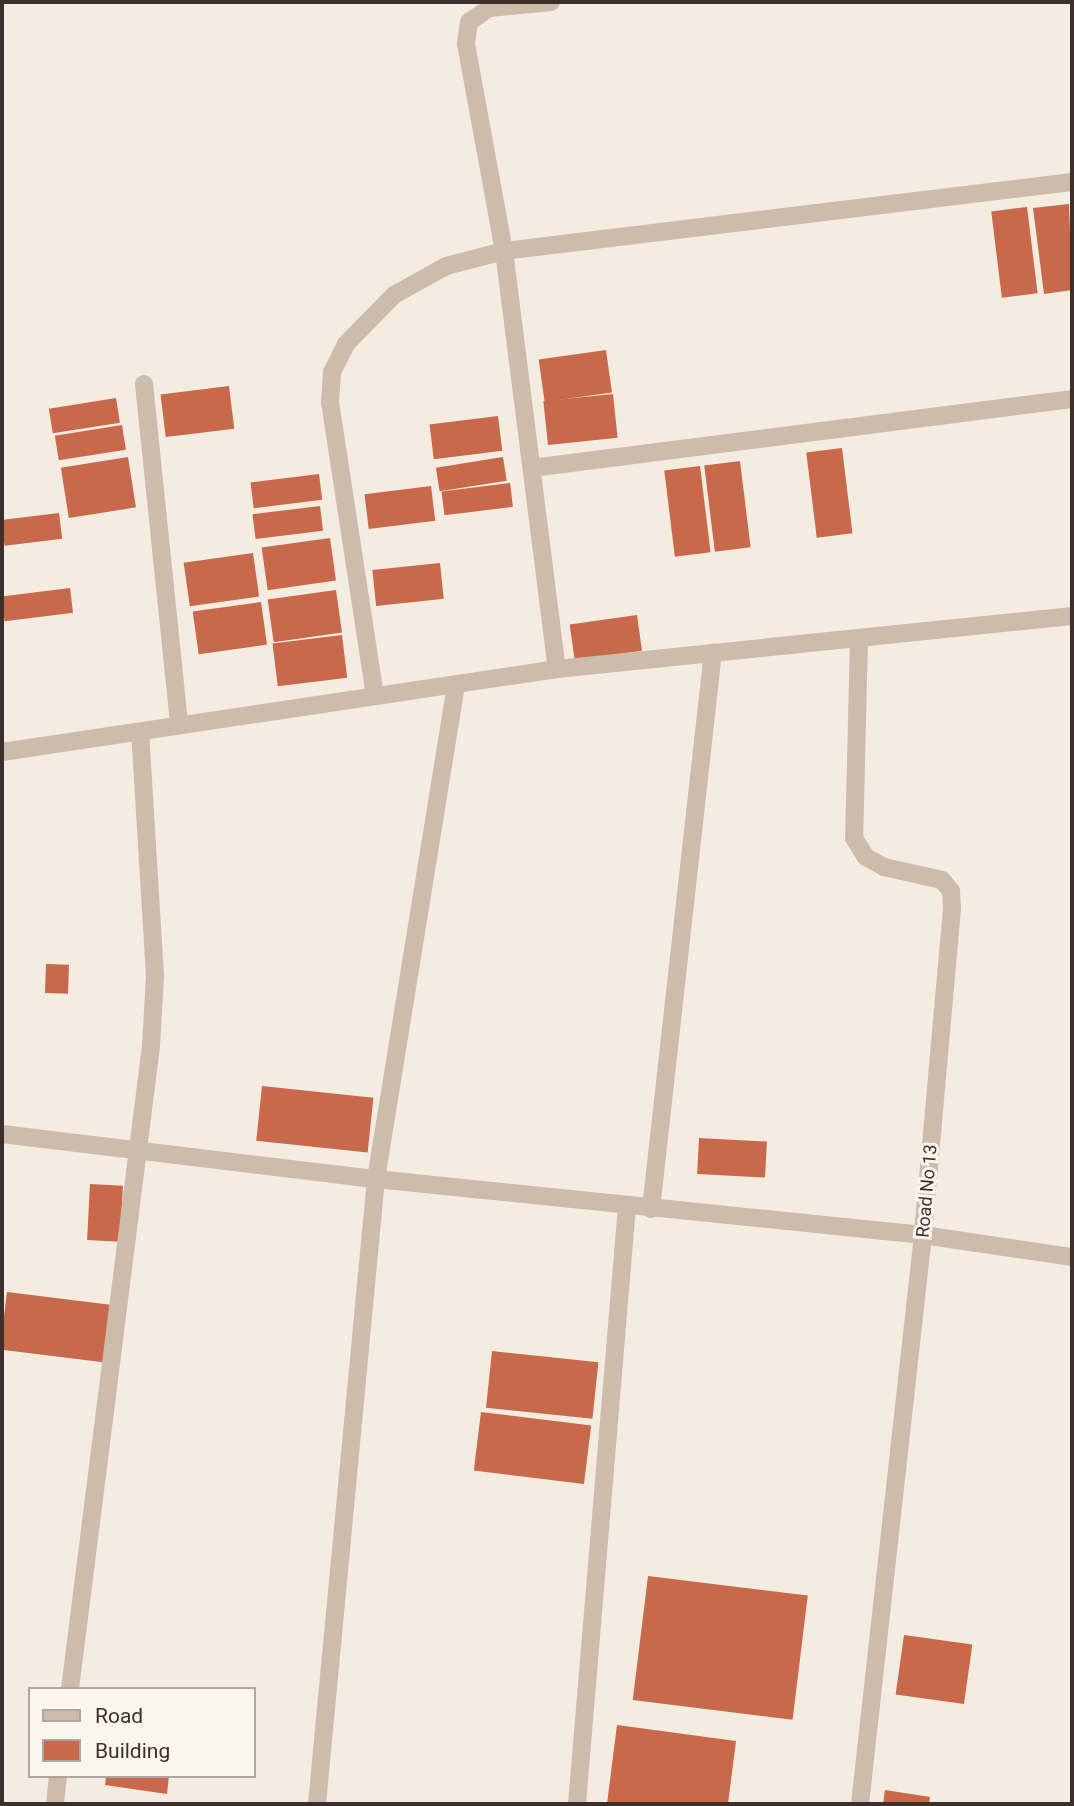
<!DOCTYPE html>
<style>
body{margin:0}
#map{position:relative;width:1074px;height:1806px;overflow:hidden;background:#f4ebe1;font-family:Roboto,sans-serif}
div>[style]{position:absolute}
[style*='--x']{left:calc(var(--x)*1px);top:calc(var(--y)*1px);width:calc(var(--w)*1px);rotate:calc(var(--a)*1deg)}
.building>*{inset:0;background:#c8694b;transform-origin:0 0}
.street>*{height:18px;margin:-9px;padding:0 9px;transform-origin:9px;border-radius:9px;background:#cdbbac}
span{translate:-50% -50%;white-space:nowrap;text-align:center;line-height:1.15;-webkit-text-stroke:6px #fbf5ee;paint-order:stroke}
.street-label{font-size:18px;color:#3b302b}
.frame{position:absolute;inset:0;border:4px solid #3b302b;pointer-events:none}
.legend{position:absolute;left:28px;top:1687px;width:228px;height:91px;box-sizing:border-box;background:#fbf5ee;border:2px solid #aea6a0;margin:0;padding:9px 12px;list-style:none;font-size:21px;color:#3b302b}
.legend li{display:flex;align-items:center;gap:14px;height:35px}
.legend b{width:35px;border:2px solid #aea6a0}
</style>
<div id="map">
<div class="building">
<i style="clip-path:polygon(1069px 204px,1072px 290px,1044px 294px,1033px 208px)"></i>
<i style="left:1027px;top:207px;width:87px;height:36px;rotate:83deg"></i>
<i style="left:606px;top:350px;width:43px;height:68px;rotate:82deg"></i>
<i style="left:229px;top:386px;width:43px;height:69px;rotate:83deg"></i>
<i style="left:613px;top:394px;width:44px;height:70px;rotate:84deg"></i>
<i style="left:116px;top:398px;width:25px;height:68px;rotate:81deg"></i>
<i style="left:498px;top:416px;width:35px;height:69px;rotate:83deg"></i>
<i style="left:122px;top:425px;width:25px;height:68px;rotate:81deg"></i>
<i style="left:842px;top:448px;width:86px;height:36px;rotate:83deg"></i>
<i style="left:128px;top:457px;width:51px;height:68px;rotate:81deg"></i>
<i style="left:503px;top:457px;width:24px;height:68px;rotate:81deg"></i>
<i style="left:740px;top:461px;width:87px;height:36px;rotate:83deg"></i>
<i style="left:700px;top:466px;width:87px;height:36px;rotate:83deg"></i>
<i style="left:319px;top:474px;width:26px;height:69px;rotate:83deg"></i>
<i style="left:510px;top:483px;width:24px;height:69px;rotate:83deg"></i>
<i style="left:431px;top:486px;width:35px;height:67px;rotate:83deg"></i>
<i style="left:320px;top:506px;width:25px;height:68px;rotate:83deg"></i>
<i style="left:59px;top:513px;width:26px;height:58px;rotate:83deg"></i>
<i style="left:330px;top:538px;width:43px;height:69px;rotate:82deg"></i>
<i style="left:253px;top:553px;width:44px;height:70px;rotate:82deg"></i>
<i style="left:440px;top:563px;width:36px;height:68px;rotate:84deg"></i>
<i style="left:70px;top:588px;width:25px;height:69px;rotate:83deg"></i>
<i style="left:336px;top:590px;width:43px;height:69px;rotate:82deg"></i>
<i style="left:261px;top:602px;width:43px;height:69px;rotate:82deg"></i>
<i style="left:637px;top:615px;width:36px;height:68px;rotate:82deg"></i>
<i style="left:342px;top:635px;width:43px;height:70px;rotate:83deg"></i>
<i style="left:46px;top:964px;width:23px;height:29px;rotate:2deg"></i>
<i style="left:262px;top:1086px;width:112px;height:55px;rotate:6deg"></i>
<i style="left:699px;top:1138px;width:68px;height:36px;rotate:3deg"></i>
<i style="left:90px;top:1184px;width:33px;height:56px;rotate:3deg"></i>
<i style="left:7px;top:1292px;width:106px;height:58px;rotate:7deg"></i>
<i style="left:492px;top:1351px;width:107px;height:57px;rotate:6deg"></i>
<i style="left:481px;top:1412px;width:111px;height:59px;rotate:7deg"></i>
<i style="left:648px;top:1576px;width:161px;height:125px;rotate:7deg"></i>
<i style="left:904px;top:1635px;width:69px;height:60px;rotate:8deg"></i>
<i style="clip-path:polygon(617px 1725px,736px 1741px,728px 1804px,607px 1804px)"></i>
<i style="clip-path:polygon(106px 1776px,169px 1776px,167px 1794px,105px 1785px)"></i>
<i style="clip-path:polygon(885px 1790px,930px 1797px,929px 1804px,883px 1804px)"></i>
</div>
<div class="street">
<i style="--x:551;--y:2;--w:62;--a:174.5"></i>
<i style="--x:489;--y:8;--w:24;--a:145"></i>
<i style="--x:469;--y:22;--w:22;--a:98"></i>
<i style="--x:466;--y:44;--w:210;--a:79.6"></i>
<i style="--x:504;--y:251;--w:421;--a:82.8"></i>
<i style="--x:144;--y:384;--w:341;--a:84.1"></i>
<i style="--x:532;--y:468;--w:544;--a:-7.28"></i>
<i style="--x:859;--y:639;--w:199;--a:91.4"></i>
<i style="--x:854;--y:838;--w:22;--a:58"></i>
<i style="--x:866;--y:857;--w:21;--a:29"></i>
<i style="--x:884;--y:867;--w:59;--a:12.6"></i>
<i style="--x:942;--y:880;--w:14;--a:51"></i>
<i style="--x:951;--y:891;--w:18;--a:87"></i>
<i style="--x:952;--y:909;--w:327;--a:95.1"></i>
<i style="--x:923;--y:1235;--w:572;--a:96.32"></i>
<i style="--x:375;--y:696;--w:297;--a:-98.7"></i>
<i style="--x:330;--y:402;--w:30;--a:-86"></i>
<i style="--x:332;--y:372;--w:31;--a:-63"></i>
<i style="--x:346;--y:344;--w:69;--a:-45.6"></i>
<i style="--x:394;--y:295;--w:60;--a:-29.1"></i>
<i style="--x:446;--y:266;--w:60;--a:-14.5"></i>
<i style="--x:504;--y:251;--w:572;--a:-6.93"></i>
<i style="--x:2;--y:752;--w:561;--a:-8.51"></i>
<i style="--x:557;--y:669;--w:518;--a:-5.88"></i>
<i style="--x:2;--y:1134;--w:377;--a:6.9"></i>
<i style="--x:376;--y:1179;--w:550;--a:5.85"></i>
<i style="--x:923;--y:1235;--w:151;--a:8.4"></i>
<i style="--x:651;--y:1209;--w:560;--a:-83.65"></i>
<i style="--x:70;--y:1689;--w:648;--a:-82.82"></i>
<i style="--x:151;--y:1046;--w:70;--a:-86.7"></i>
<i style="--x:155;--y:976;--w:243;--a:-93.5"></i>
<i style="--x:55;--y:1804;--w:28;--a:-84"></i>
<i style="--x:317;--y:1804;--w:628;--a:-84.61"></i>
<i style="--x:376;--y:1179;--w:499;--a:-80.8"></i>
<i style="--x:577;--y:1804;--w:600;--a:-85.22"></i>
</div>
<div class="street-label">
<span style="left:927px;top:1191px;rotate:-85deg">Road No 13</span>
</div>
<div class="frame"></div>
<ul class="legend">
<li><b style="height:9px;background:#cdbbac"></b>Road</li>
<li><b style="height:19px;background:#c8694b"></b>Building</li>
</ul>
</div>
